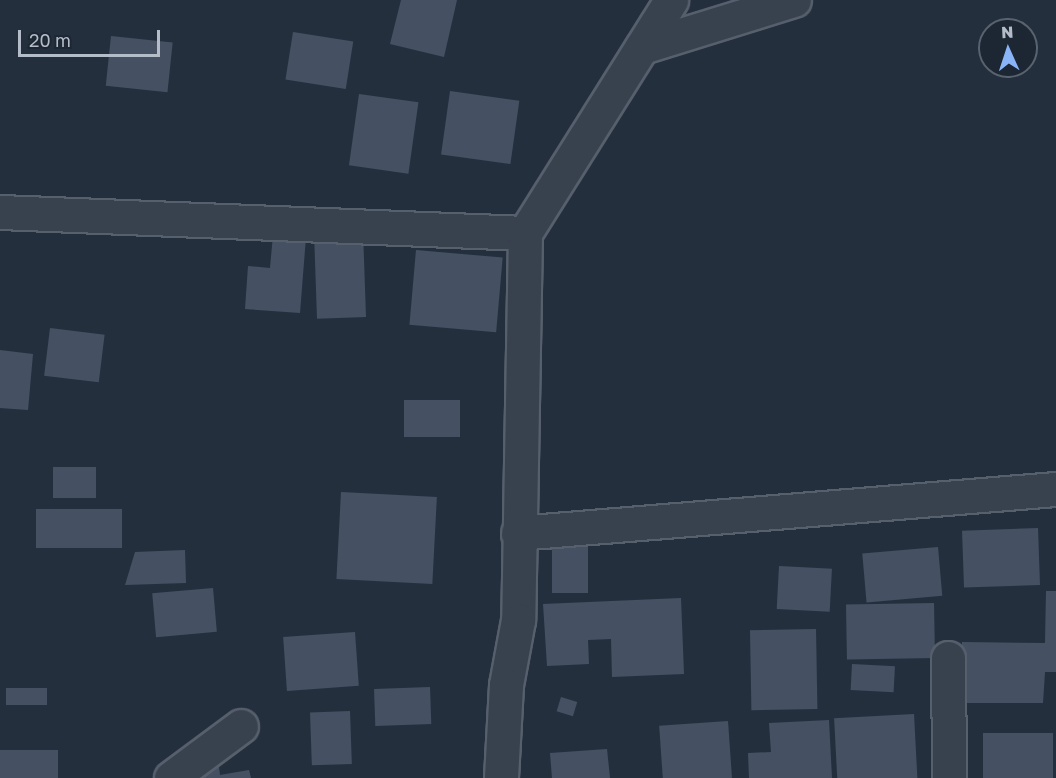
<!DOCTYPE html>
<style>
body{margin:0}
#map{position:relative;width:1056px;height:778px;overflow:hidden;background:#242f3e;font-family:"Golos Text",sans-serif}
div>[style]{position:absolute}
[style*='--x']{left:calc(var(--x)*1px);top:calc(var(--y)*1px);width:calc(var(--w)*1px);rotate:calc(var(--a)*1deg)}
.building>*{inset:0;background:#455162;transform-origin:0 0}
.roads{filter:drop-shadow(2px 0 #565f6c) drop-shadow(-2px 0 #565f6c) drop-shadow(0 2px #565f6c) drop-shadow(0 -2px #565f6c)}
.street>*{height:33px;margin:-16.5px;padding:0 16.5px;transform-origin:16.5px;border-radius:16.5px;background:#38414e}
span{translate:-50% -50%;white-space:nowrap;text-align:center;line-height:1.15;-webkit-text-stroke:5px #1d2633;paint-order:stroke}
.north{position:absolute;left:978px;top:18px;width:60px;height:60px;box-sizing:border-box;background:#1d2633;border:2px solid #59626f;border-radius:50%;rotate:357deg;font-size:16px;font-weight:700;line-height:24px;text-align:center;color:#b4bcc9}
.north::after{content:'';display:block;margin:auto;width:21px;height:27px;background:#8ab4f8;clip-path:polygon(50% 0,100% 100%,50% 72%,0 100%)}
.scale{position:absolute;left:18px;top:30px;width:142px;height:27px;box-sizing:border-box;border:3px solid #b4bcc9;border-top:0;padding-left:8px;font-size:18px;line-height:21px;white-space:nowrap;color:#b4bcc9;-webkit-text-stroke:4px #1d2633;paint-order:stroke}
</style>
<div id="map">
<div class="building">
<i style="clip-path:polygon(401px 0,457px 0,444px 57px,390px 44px)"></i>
<i style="left:293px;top:32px;width:61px;height:48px;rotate:9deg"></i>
<i style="left:111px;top:36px;width:62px;height:50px;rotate:6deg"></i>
<i style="left:450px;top:91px;width:70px;height:64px;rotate:8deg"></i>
<i style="left:359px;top:94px;width:60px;height:72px;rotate:8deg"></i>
<i style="left:363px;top:231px;width:86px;height:49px;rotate:88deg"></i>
<i style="clip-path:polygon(273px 235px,306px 237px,300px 313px,245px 309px,248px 266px,270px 268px)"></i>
<i style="left:416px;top:250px;width:87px;height:75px;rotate:5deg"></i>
<i style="left:50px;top:328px;width:55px;height:48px;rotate:7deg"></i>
<i style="clip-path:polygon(0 350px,33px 354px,28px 410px,0 408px)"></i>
<i style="left:404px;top:400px;width:56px;height:37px"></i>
<i style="left:96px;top:467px;width:31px;height:43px;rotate:90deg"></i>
<i style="left:341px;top:492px;width:96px;height:87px;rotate:3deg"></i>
<i style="left:36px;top:509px;width:86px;height:39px"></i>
<i style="left:1038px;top:528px;width:57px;height:76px;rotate:88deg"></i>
<i style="left:552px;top:535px;width:36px;height:58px"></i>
<i style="left:938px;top:547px;width:49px;height:76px;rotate:85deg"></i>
<i style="clip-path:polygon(185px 550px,186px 583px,125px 585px,135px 552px)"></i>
<i style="left:779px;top:566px;width:53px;height:43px;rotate:3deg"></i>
<i style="left:213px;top:588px;width:44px;height:61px;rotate:85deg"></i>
<i style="clip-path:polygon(1046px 591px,1056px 591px,1056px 672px,1045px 672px,1043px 703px,961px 703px,962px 642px,1045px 643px)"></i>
<i style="clip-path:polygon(681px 598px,684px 674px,612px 677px,611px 639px,588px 640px,589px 664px,547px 666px,543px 604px)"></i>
<i style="left:934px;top:603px;width:55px;height:88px;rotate:89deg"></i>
<i style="left:816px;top:629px;width:80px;height:66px;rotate:89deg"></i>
<i style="left:355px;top:632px;width:54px;height:72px;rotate:86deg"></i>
<i style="left:852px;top:664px;width:43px;height:26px;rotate:3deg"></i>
<i style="left:430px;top:687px;width:37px;height:56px;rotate:88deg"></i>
<i style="left:47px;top:688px;width:17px;height:41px;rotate:90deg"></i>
<i style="left:561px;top:697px;width:17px;height:15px;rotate:17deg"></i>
<i style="left:350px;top:711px;width:53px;height:40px;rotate:88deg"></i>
<i style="left:914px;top:714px;width:64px;height:80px;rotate:87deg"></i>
<i style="clip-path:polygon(829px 720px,832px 778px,749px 778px,748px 753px,771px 752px,769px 723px)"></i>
<i style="left:728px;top:721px;width:57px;height:69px;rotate:86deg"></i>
<i style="left:983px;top:733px;width:70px;height:45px"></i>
<i style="clip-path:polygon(607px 749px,610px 778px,552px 778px,550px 753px)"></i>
<i style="left:0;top:750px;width:58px;height:28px"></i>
<i style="clip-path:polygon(219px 767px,220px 775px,249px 770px,251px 778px,194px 778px,195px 771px)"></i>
</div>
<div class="roads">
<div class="street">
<i style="--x:642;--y:47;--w:159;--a:-17.2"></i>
<i style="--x:0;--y:212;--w:525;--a:2.29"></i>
<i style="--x:525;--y:233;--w:387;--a:91"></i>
<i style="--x:518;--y:620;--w:66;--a:100.5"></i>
<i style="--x:506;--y:685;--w:93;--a:93.1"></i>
<i style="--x:525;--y:233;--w:275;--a:-57.9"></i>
<i style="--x:518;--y:533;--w:540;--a:-4.68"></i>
<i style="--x:948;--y:658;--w:120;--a:89.5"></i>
<i style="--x:171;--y:778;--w:87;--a:-36.6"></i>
</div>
</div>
<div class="north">N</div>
<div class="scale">20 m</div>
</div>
